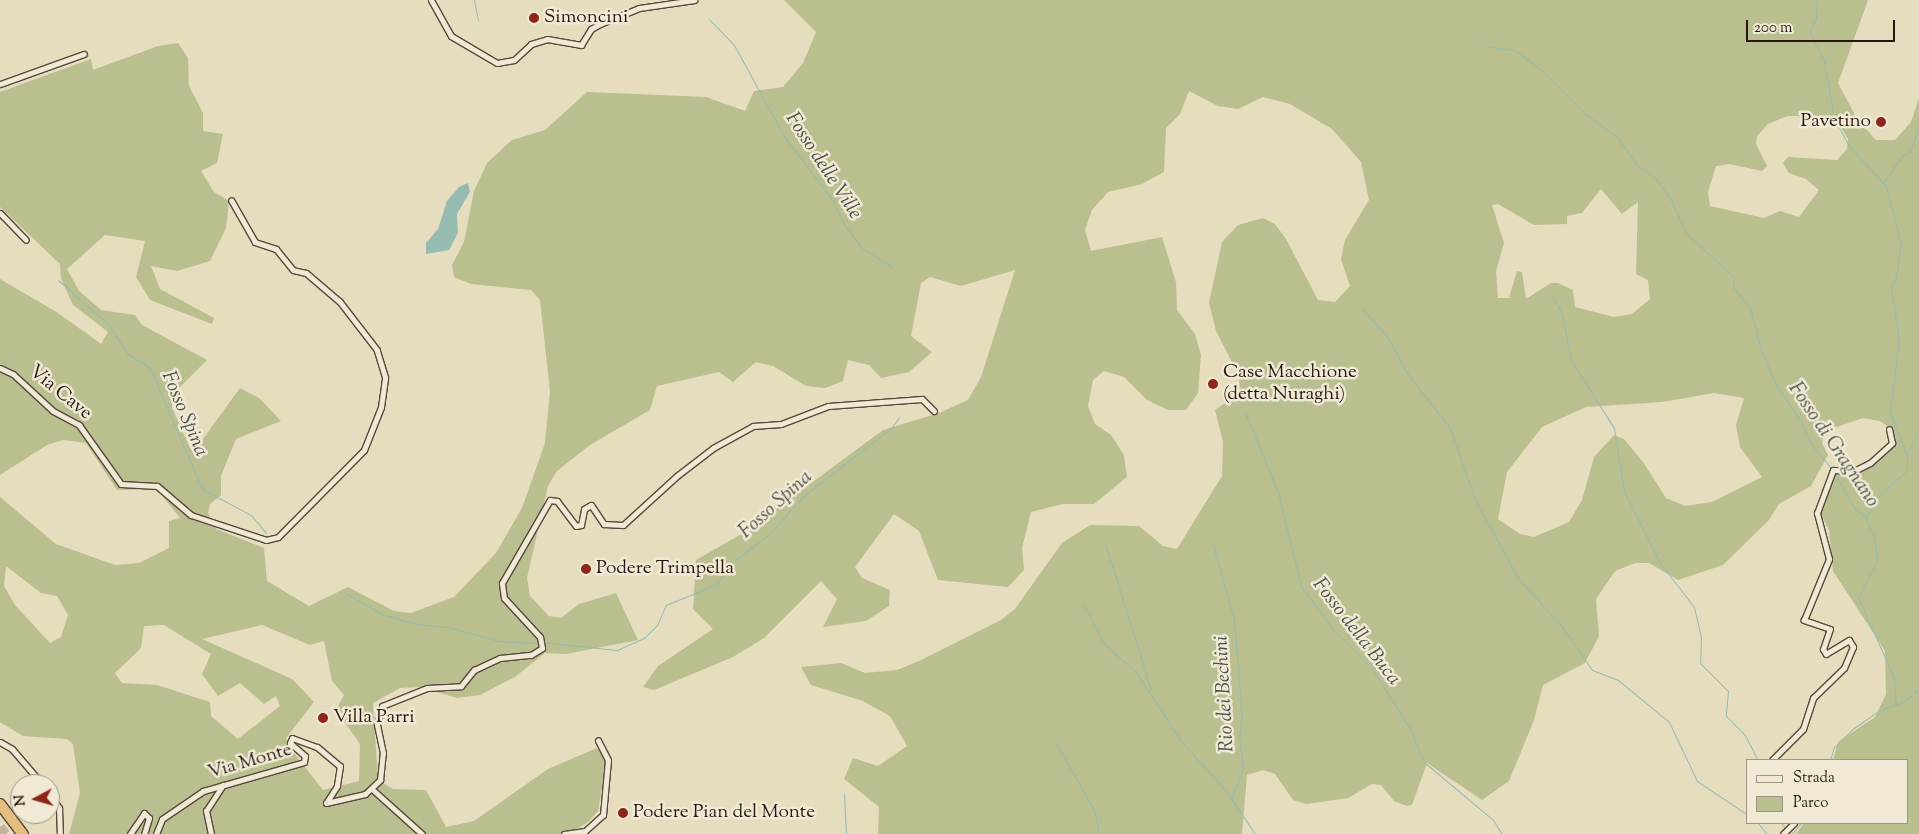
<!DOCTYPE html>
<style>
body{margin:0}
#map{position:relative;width:1919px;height:834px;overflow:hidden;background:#e6ddbe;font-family:"Sorts Mill Goudy",serif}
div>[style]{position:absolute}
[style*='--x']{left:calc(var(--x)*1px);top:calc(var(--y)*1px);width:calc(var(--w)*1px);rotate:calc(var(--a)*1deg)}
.green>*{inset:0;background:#b9bf8e}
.water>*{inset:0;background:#96bcb2}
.stream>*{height:1px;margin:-0.5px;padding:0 0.5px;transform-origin:0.5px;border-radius:0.5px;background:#96bcb2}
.motorway-tunnel>*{height:10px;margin-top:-5px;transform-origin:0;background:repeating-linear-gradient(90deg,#c0b59b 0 10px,transparent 0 15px)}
.roads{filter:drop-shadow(1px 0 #58483b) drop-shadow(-1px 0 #58483b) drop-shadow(0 1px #58483b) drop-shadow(0 -1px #58483b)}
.minor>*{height:5px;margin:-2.5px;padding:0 2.5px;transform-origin:2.5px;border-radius:2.5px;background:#efe9d5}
.motorway>*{height:10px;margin:-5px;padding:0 5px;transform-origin:5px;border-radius:5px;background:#e3be7f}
.dots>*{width:14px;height:14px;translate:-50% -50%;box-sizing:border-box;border:2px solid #efe9d5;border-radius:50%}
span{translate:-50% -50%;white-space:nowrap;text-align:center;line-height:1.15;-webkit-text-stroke:5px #efe9d5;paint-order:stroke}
.poi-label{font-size:19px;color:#28160f}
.left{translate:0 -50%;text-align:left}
.right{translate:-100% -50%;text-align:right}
.street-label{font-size:19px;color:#28160f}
.water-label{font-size:20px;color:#4e5048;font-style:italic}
.legend{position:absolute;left:1746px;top:759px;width:162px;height:65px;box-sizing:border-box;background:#efe9d5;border:1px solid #9f9586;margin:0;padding:6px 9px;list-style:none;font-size:15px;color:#28160f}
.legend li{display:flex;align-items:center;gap:10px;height:25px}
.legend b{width:25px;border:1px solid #9f9586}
.north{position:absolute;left:10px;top:774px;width:50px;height:50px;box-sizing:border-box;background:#efe9d5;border:1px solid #9f9586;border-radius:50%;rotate:264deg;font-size:14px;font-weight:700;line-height:20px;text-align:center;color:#28160f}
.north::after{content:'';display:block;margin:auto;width:18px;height:22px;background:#8f2418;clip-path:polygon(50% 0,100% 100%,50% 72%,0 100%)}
.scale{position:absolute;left:1746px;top:20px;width:149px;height:22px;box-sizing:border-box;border:2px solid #28160f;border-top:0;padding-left:6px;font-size:15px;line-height:18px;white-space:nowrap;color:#28160f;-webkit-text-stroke:4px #efe9d5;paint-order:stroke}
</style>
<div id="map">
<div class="green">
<i style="clip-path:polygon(evenodd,784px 0,1868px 0,1838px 83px,1857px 119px,1876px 140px,1895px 140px,1911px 122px,1919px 98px,1919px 834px,1796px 834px,1804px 823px,1908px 823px,1908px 760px,1833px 760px,1838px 742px,1875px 717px,1886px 694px,1885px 651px,1833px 571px,1829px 530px,1820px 512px,1836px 472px,1846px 476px,1862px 472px,1890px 450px,1894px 443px,1894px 431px,1880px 421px,1863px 418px,1837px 427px,1825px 425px,1822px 443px,1828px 455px,1811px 486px,1779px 504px,1769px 520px,1723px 565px,1678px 580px,1649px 563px,1635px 563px,1615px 571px,1596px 599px,1599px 636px,1585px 663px,1543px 685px,1534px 720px,1509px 781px,1482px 800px,1427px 763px,1412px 805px,1407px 806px,1394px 801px,1381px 785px,1372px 784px,1348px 798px,1306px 804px,1293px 800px,1275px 774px,1263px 770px,1247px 775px,1242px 834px,878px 834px,879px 807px,844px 779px,853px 758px,878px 766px,907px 746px,890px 716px,863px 701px,811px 685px,801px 667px,841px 663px,865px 673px,897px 670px,919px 661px,1001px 620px,1015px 609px,1062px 543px,1090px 525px,1139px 526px,1163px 546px,1177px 549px,1222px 476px,1223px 442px,1215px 410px,1240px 392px,1239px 376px,1216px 331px,1209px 303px,1222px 242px,1238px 225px,1263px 218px,1275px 224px,1286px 239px,1318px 300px,1335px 302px,1350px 286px,1341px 259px,1345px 240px,1369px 200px,1361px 162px,1332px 129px,1290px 104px,1263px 97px,1238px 109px,1218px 106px,1189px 91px,1180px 114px,1166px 128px,1164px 172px,1142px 184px,1108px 192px,1092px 210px,1085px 230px,1091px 251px,1162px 237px,1176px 282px,1177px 310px,1195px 334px,1201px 355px,1198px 393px,1186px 410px,1168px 410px,1147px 400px,1124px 377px,1104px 371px,1093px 380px,1088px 406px,1095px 424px,1111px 435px,1124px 455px,1127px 477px,1094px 504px,1063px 504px,1031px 512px,1022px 548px,1024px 570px,1008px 587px,938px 580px,919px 531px,894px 514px,855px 567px,862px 578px,890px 590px,889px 606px,866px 621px,823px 627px,837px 599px,821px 581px,764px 638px,733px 657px,654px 690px,643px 687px,658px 666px,713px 629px,693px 609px,696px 560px,745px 532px,883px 430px,939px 413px,968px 400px,981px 377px,1015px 270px,961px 286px,930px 277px,921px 283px,911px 336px,932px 352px,909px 372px,881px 378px,869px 365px,848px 360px,843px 381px,825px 388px,806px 386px,773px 366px,756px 362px,733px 382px,719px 372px,657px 386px,650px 410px,590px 445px,557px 471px,548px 486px,527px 578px,530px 596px,549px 616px,561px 618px,579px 604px,616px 593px,638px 640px,566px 654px,545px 653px,515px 677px,480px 695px,457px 698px,420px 687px,400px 688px,373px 703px,378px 780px,393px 789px,426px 790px,446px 827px,474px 821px,548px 769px,597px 748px,605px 757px,606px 765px,598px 811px,588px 822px,569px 834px,69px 834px,80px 793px,73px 744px,67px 739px,23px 736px,0 722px,0 497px,56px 544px,115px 565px,139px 563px,169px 548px,169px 521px,180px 518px,157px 489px,117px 490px,86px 443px,63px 440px,47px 445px,0 475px,0 279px,58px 313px,101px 344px,108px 332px,73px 305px,61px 279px,60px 264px,0 207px,0 92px,91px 59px,93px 70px,158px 46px,178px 43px,188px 58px,189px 86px,203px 113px,203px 131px,223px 134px,217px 163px,201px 171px,214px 192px,229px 201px,226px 228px,210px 261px,177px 271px,151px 266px,160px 289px,214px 318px,212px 324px,150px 300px,136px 277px,145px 241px,105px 235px,67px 269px,79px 291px,101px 310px,135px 315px,142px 325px,207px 360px,172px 395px,172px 408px,191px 450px,197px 447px,240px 388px,259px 398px,281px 421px,236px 439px,221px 476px,221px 495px,210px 504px,208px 513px,216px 529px,264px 548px,267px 581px,309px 606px,348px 587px,394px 611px,411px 613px,454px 597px,496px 553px,522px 508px,545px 443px,550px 391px,540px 300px,531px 290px,471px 284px,454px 277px,452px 265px,464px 242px,474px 191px,487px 163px,512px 140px,545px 130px,587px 92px,706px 97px,745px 111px,754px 91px,783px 87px,803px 63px,816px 32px,784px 0,1787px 116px,1834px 116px,1848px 139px,1847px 149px,1837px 160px,1788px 157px,1783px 163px,1789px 173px,1806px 179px,1819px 190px,1799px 217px,1780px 211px,1764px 218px,1710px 206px,1708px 192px,1716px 166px,1729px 164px,1762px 171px,1767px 166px,1756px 144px,1757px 136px,1768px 124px,1787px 116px,784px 0,1601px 189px,1622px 214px,1638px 202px,1636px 274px,1648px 280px,1650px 299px,1632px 314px,1614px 317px,1575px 307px,1573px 290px,1558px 283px,1551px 283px,1526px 299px,1522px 272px,1517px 271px,1509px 298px,1498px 298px,1496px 271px,1504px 243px,1492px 205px,1498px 204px,1534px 225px,1567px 224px,1567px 216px,1582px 213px,1601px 189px,784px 0,1714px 393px,1744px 398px,1736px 425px,1740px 447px,1762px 477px,1712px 502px,1685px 506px,1666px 498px,1643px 462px,1624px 439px,1614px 435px,1594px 457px,1582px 500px,1569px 522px,1534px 537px,1520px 534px,1498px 519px,1507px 472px,1542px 427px,1586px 407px,1662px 402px,1714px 393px,784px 0,6px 566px,41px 593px,57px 596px,68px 615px,61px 637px,50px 643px,15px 605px,4px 586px,6px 566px,784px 0,164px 625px,211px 654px,202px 674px,218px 696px,240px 683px,264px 704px,276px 696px,280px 706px,238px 739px,211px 716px,210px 702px,157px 685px,122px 683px,115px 673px,141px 648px,144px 626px,164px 625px,784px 0,262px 625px,310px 645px,324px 641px,332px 681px,344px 695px,338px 706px,339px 714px,360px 744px,359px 781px,323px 790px,290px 748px,286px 738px,314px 702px,292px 679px,202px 639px,262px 625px)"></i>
</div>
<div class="water">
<i style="clip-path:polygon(468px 183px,470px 192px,457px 214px,458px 233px,449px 250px,426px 254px,426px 243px,438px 229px,447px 201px,459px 187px)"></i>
</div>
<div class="stream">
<i style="--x:474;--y:0;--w:21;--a:79"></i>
<i style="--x:1817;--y:0;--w:19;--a:93"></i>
<i style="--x:1816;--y:19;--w:14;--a:120"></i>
<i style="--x:1809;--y:31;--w:34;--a:63"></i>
<i style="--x:1824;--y:61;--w:58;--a:80"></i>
<i style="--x:1834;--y:118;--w:32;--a:62"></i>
<i style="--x:1849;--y:146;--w:54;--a:47.2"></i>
<i style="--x:1886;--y:186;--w:60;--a:75.5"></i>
<i style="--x:1901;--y:244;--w:33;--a:99"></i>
<i style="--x:1896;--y:277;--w:11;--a:117"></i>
<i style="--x:1891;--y:287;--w:54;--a:81.4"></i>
<i style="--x:1899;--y:340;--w:72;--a:97.2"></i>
<i style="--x:1890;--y:411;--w:49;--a:69.7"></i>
<i style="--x:1907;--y:457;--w:13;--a:90"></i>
<i style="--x:1907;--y:470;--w:42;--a:136.9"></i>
<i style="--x:1876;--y:499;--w:21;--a:119"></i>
<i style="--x:709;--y:19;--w:36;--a:46"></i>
<i style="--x:734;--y:45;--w:104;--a:61.2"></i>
<i style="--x:784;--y:136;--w:78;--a:52.8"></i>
<i style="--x:831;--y:198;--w:31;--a:63"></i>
<i style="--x:845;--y:226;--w:28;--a:52"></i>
<i style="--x:862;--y:248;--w:36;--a:32"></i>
<i style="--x:1486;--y:46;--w:29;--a:8"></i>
<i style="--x:1515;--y:50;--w:30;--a:37"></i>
<i style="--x:1539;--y:68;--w:64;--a:45"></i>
<i style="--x:1584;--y:113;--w:42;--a:36.3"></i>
<i style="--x:1618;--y:138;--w:32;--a:55"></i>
<i style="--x:1636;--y:164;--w:24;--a:36"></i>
<i style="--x:1655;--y:178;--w:25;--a:53"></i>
<i style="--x:1670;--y:198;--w:38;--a:65"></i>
<i style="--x:1686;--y:233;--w:65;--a:42.5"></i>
<i style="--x:1734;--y:277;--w:10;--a:96"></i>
<i style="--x:1733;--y:287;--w:27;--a:51"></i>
<i style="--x:1750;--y:308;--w:43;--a:75.3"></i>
<i style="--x:1761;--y:350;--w:38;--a:67"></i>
<i style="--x:1776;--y:385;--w:38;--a:55"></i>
<i style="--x:1798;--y:416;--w:31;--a:65"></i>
<i style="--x:1811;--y:444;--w:33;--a:50"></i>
<i style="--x:1883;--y:183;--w:32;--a:-55"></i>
<i style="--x:1901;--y:157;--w:10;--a:-29"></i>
<i style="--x:1910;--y:152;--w:27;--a:-70"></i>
<i style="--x:58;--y:280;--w:68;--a:41.4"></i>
<i style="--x:109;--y:325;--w:35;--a:57"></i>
<i style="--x:128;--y:354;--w:26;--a:32"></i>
<i style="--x:150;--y:368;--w:132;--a:66.7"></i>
<i style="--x:202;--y:489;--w:55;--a:28"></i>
<i style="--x:251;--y:515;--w:23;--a:50"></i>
<i style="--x:1553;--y:297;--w:19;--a:62"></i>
<i style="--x:1562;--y:314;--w:47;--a:78.9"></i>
<i style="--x:1571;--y:360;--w:80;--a:57.7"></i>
<i style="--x:1614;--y:428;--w:64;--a:81"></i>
<i style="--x:1624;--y:491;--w:80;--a:63.4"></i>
<i style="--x:1660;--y:563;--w:56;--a:52.3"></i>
<i style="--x:1694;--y:607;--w:32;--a:77"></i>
<i style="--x:1701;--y:638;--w:25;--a:92"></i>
<i style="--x:1700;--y:663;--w:40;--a:45"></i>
<i style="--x:1728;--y:691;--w:25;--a:95"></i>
<i style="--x:1726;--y:716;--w:27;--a:45"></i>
<i style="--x:1745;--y:735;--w:28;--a:63"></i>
<i style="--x:1362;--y:309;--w:37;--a:47"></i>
<i style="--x:1387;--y:336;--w:42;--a:61.6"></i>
<i style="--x:1407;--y:373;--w:70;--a:52"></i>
<i style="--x:1450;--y:428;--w:78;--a:70.6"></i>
<i style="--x:1476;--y:502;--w:90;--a:60.9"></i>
<i style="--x:1520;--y:581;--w:60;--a:47"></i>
<i style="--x:1561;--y:625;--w:55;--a:55.4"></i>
<i style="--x:1592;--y:670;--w:28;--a:21"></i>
<i style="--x:1618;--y:680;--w:66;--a:39.5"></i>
<i style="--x:1669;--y:722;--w:65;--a:64.6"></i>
<i style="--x:1697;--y:781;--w:61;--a:33.7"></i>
<i style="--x:1245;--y:412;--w:87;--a:67.6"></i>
<i style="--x:1278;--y:492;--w:97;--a:76.3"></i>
<i style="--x:1301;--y:586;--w:57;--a:53.5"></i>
<i style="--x:1335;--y:632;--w:52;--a:44.2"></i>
<i style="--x:1372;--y:668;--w:72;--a:58.1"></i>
<i style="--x:1410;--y:729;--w:36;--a:67"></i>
<i style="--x:1424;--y:762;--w:90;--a:40"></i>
<i style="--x:1493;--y:820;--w:17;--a:57"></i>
<i style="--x:1906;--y:453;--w:21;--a:-53"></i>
<i style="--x:1834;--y:472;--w:43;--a:60.4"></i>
<i style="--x:1855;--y:509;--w:12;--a:35"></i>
<i style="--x:1865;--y:516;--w:26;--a:67"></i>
<i style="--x:1875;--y:540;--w:20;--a:84"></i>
<i style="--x:1877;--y:560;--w:42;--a:117.2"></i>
<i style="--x:1858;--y:597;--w:89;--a:66"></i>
<i style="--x:1894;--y:678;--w:26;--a:86"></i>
<i style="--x:1105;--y:543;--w:154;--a:72.6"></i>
<i style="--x:1213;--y:545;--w:77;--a:74.2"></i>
<i style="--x:1234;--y:619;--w:99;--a:85.4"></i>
<i style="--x:1242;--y:718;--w:19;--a:99"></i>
<i style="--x:1239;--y:737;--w:32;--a:83"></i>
<i style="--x:1243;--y:769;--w:31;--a:112"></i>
<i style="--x:345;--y:593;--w:43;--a:29.6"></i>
<i style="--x:382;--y:614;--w:35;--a:16"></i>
<i style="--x:416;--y:624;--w:36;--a:6"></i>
<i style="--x:452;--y:628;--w:48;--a:15.8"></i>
<i style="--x:498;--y:641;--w:39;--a:3"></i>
<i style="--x:1084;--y:605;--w:44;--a:62.9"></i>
<i style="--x:1104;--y:644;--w:43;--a:41.2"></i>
<i style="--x:1136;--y:672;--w:82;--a:56.9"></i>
<i style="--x:1181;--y:741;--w:69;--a:48"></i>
<i style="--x:1227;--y:792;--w:50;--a:56.3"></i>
<i style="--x:543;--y:642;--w:74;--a:6.2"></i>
<i style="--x:617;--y:650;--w:30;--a:-24"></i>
<i style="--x:644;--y:638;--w:18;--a:-45"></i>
<i style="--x:657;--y:625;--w:22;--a:-66"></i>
<i style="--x:666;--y:605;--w:55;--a:-22.4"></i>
<i style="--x:717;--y:584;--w:24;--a:-57"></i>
<i style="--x:730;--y:564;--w:48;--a:-37.3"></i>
<i style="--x:768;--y:535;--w:54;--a:-47.2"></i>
<i style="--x:805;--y:495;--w:110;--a:-38"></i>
<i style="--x:892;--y:427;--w:12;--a:-55"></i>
<i style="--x:1055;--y:741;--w:81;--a:60.6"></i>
<i style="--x:1095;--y:812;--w:22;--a:80"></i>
<i style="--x:1830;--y:760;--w:14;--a:-73"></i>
<i style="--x:1834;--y:747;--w:28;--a:-44"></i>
<i style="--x:1854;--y:728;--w:29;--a:-35"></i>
<i style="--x:1878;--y:711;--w:29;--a:-20"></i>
<i style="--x:1905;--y:701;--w:18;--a:-41"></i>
<i style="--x:844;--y:794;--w:40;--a:87.1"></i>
<i style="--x:1758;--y:823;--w:14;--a:51"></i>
<i style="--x:1781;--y:823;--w:6;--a:51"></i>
<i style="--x:1792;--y:834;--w:14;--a:-51"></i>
</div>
<div class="motorway-tunnel">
<i style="--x:0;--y:827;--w:9;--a:54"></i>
</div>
<div class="roads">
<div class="minor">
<i style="--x:431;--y:0;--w:41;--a:60.9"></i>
<i style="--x:451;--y:36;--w:53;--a:30.4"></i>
<i style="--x:497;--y:63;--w:17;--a:-10"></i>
<i style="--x:514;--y:60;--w:23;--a:-43"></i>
<i style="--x:531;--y:44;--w:17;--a:-17"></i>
<i style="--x:547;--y:39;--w:35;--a:10"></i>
<i style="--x:581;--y:45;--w:19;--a:-58"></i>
<i style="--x:591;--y:29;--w:10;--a:-29"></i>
<i style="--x:600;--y:24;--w:42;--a:-22.3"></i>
<i style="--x:639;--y:8;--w:56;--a:-8.3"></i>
<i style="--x:0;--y:84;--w:89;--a:-19.7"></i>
<i style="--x:0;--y:213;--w:37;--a:46"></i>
<i style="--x:0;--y:368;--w:14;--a:25"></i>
<i style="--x:13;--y:374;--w:54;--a:42.8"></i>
<i style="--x:53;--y:411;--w:30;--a:28"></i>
<i style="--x:79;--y:425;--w:72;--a:54.6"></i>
<i style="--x:121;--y:484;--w:36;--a:3"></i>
<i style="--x:157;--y:486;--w:45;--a:40.5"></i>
<i style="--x:191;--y:515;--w:79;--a:18.4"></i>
<i style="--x:266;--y:540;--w:12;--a:-14"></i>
<i style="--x:278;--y:537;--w:122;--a:-45.3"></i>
<i style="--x:364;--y:450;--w:46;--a:-68.4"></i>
<i style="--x:381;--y:407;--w:30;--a:-82"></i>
<i style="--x:385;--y:377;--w:28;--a:-107"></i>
<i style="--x:377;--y:350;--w:61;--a:-127.6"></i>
<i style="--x:340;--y:302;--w:45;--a:-139.5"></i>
<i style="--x:306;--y:273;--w:13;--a:-167"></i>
<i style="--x:293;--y:270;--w:27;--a:-129"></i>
<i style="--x:276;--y:249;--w:22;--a:-162"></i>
<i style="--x:255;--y:242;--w:48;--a:-119.7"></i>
<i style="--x:0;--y:742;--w:14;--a:30"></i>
<i style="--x:12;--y:749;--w:46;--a:49.4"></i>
<i style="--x:1772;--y:760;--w:44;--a:-45"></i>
<i style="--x:1803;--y:729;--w:33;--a:-72"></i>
<i style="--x:1813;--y:698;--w:43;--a:-44.1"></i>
<i style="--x:1844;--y:668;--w:23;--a:-67"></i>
<i style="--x:1853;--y:647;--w:8;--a:-120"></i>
<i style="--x:1849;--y:640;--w:27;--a:149"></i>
<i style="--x:1826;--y:654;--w:6;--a:-121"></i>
<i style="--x:1823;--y:649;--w:21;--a:-71"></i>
<i style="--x:1830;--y:629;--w:28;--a:-161"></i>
<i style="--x:1804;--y:620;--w:66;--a:-67.7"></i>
<i style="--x:1829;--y:559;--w:48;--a:-104.6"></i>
<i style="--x:1817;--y:513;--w:46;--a:-69.6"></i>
<i style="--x:1833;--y:470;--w:21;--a:3"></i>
<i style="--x:1854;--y:471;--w:18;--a:-27"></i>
<i style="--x:1870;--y:463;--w:30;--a:-42"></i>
<i style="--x:1892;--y:443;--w:14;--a:-102"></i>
<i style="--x:373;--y:790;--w:66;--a:41.9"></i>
<i style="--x:50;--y:795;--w:16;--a:55"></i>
<i style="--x:59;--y:808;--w:26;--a:88"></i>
<i style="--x:130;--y:834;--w:25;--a:-56"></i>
<i style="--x:144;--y:813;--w:7;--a:45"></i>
<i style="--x:149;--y:818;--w:17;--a:107"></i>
<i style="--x:156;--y:834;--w:16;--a:-68"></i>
<i style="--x:162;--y:819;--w:50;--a:-34.3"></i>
<i style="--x:203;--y:791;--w:105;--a:-16"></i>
<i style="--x:304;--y:762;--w:6;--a:-81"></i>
<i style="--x:305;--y:756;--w:20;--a:-139"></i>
<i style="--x:290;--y:743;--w:5;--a:-68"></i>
<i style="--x:292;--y:738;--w:27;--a:20"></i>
<i style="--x:317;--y:747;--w:30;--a:40"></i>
<i style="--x:340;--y:766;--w:20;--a:99"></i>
<i style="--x:337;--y:786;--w:20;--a:123"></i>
<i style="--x:326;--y:803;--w:40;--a:-13"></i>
<i style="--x:365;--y:794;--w:21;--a:-43"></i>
<i style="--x:380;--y:780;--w:27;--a:-84"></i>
<i style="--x:383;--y:753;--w:30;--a:-102"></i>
<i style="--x:377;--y:724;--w:19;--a:-74"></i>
<i style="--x:382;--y:706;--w:48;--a:-21.8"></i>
<i style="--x:427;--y:688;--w:34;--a:-3"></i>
<i style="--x:461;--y:686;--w:21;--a:-51"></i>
<i style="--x:474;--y:670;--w:29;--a:-25"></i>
<i style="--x:500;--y:658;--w:31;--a:-6"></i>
<i style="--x:531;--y:655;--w:13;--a:-32"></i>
<i style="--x:542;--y:648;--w:11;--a:-100"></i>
<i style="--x:540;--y:637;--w:53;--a:-132.7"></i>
<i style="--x:504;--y:598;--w:15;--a:-98"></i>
<i style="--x:502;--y:583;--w:96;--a:-60"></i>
<i style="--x:550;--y:500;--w:7;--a:8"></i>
<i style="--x:557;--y:501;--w:31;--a:53"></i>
<i style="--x:576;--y:526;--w:5;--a:-11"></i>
<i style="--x:581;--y:525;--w:16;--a:-79"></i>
<i style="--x:584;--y:509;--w:8;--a:-30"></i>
<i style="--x:591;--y:505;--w:23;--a:56"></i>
<i style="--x:604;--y:524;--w:19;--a:3"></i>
<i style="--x:623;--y:525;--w:74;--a:-42.3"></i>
<i style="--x:678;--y:475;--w:44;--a:-37.6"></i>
<i style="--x:713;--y:448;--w:46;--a:-28.8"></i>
<i style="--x:753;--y:426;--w:28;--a:-4"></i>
<i style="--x:781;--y:424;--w:50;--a:-21"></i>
<i style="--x:828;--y:406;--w:94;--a:-4.3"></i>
<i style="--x:922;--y:399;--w:17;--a:45"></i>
<i style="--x:211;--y:834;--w:24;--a:-102"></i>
<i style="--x:206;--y:811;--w:31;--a:-57"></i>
<i style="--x:564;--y:834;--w:21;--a:-8"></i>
<i style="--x:585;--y:831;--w:24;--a:-42"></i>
<i style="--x:603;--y:815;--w:55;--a:-84.8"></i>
<i style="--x:608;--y:760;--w:22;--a:-117"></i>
<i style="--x:1783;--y:834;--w:16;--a:-45"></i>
</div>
<div class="motorway">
<i style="--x:0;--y:804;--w:38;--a:53"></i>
</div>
</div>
<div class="dots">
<i style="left:534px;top:18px;background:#8f2418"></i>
<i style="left:1881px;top:122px;background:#8f2418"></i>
<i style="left:1213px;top:384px;background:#8f2418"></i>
<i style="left:586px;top:569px;background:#8f2418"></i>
<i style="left:323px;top:718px;background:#8f2418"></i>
<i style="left:623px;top:813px;background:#8f2418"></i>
</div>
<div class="poi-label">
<span class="left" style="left:544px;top:18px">Simoncini</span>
<span class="right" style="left:1871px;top:122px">Pavetino</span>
<span class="left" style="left:1223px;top:384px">Case Macchione<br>(detta Nuraghi)</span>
<span class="left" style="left:596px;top:569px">Podere Trimpella</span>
<span class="left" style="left:333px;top:718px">Villa Parri</span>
<span class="left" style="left:633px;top:813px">Podere Pian del Monte</span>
</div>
<div class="street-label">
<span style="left:60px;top:393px;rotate:39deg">Via Cave</span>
<span style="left:250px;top:762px;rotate:-16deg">Via Monte</span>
</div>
<div class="water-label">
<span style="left:823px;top:166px;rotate:57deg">Fosso delle Ville</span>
<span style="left:184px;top:414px;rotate:67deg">Fosso Spina</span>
<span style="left:1833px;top:445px;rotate:56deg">Fosso di Gragnano</span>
<span style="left:776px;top:505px;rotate:-42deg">Fosso Spina</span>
<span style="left:1356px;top:632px;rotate:52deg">Fosso della Buca</span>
<span style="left:1225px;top:694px;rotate:-93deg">Rio dei Bechini</span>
</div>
<ul class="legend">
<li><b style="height:6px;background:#efe9d5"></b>Strada</li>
<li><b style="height:14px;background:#b9bf8e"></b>Parco</li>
</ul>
<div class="north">N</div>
<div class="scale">200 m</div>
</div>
